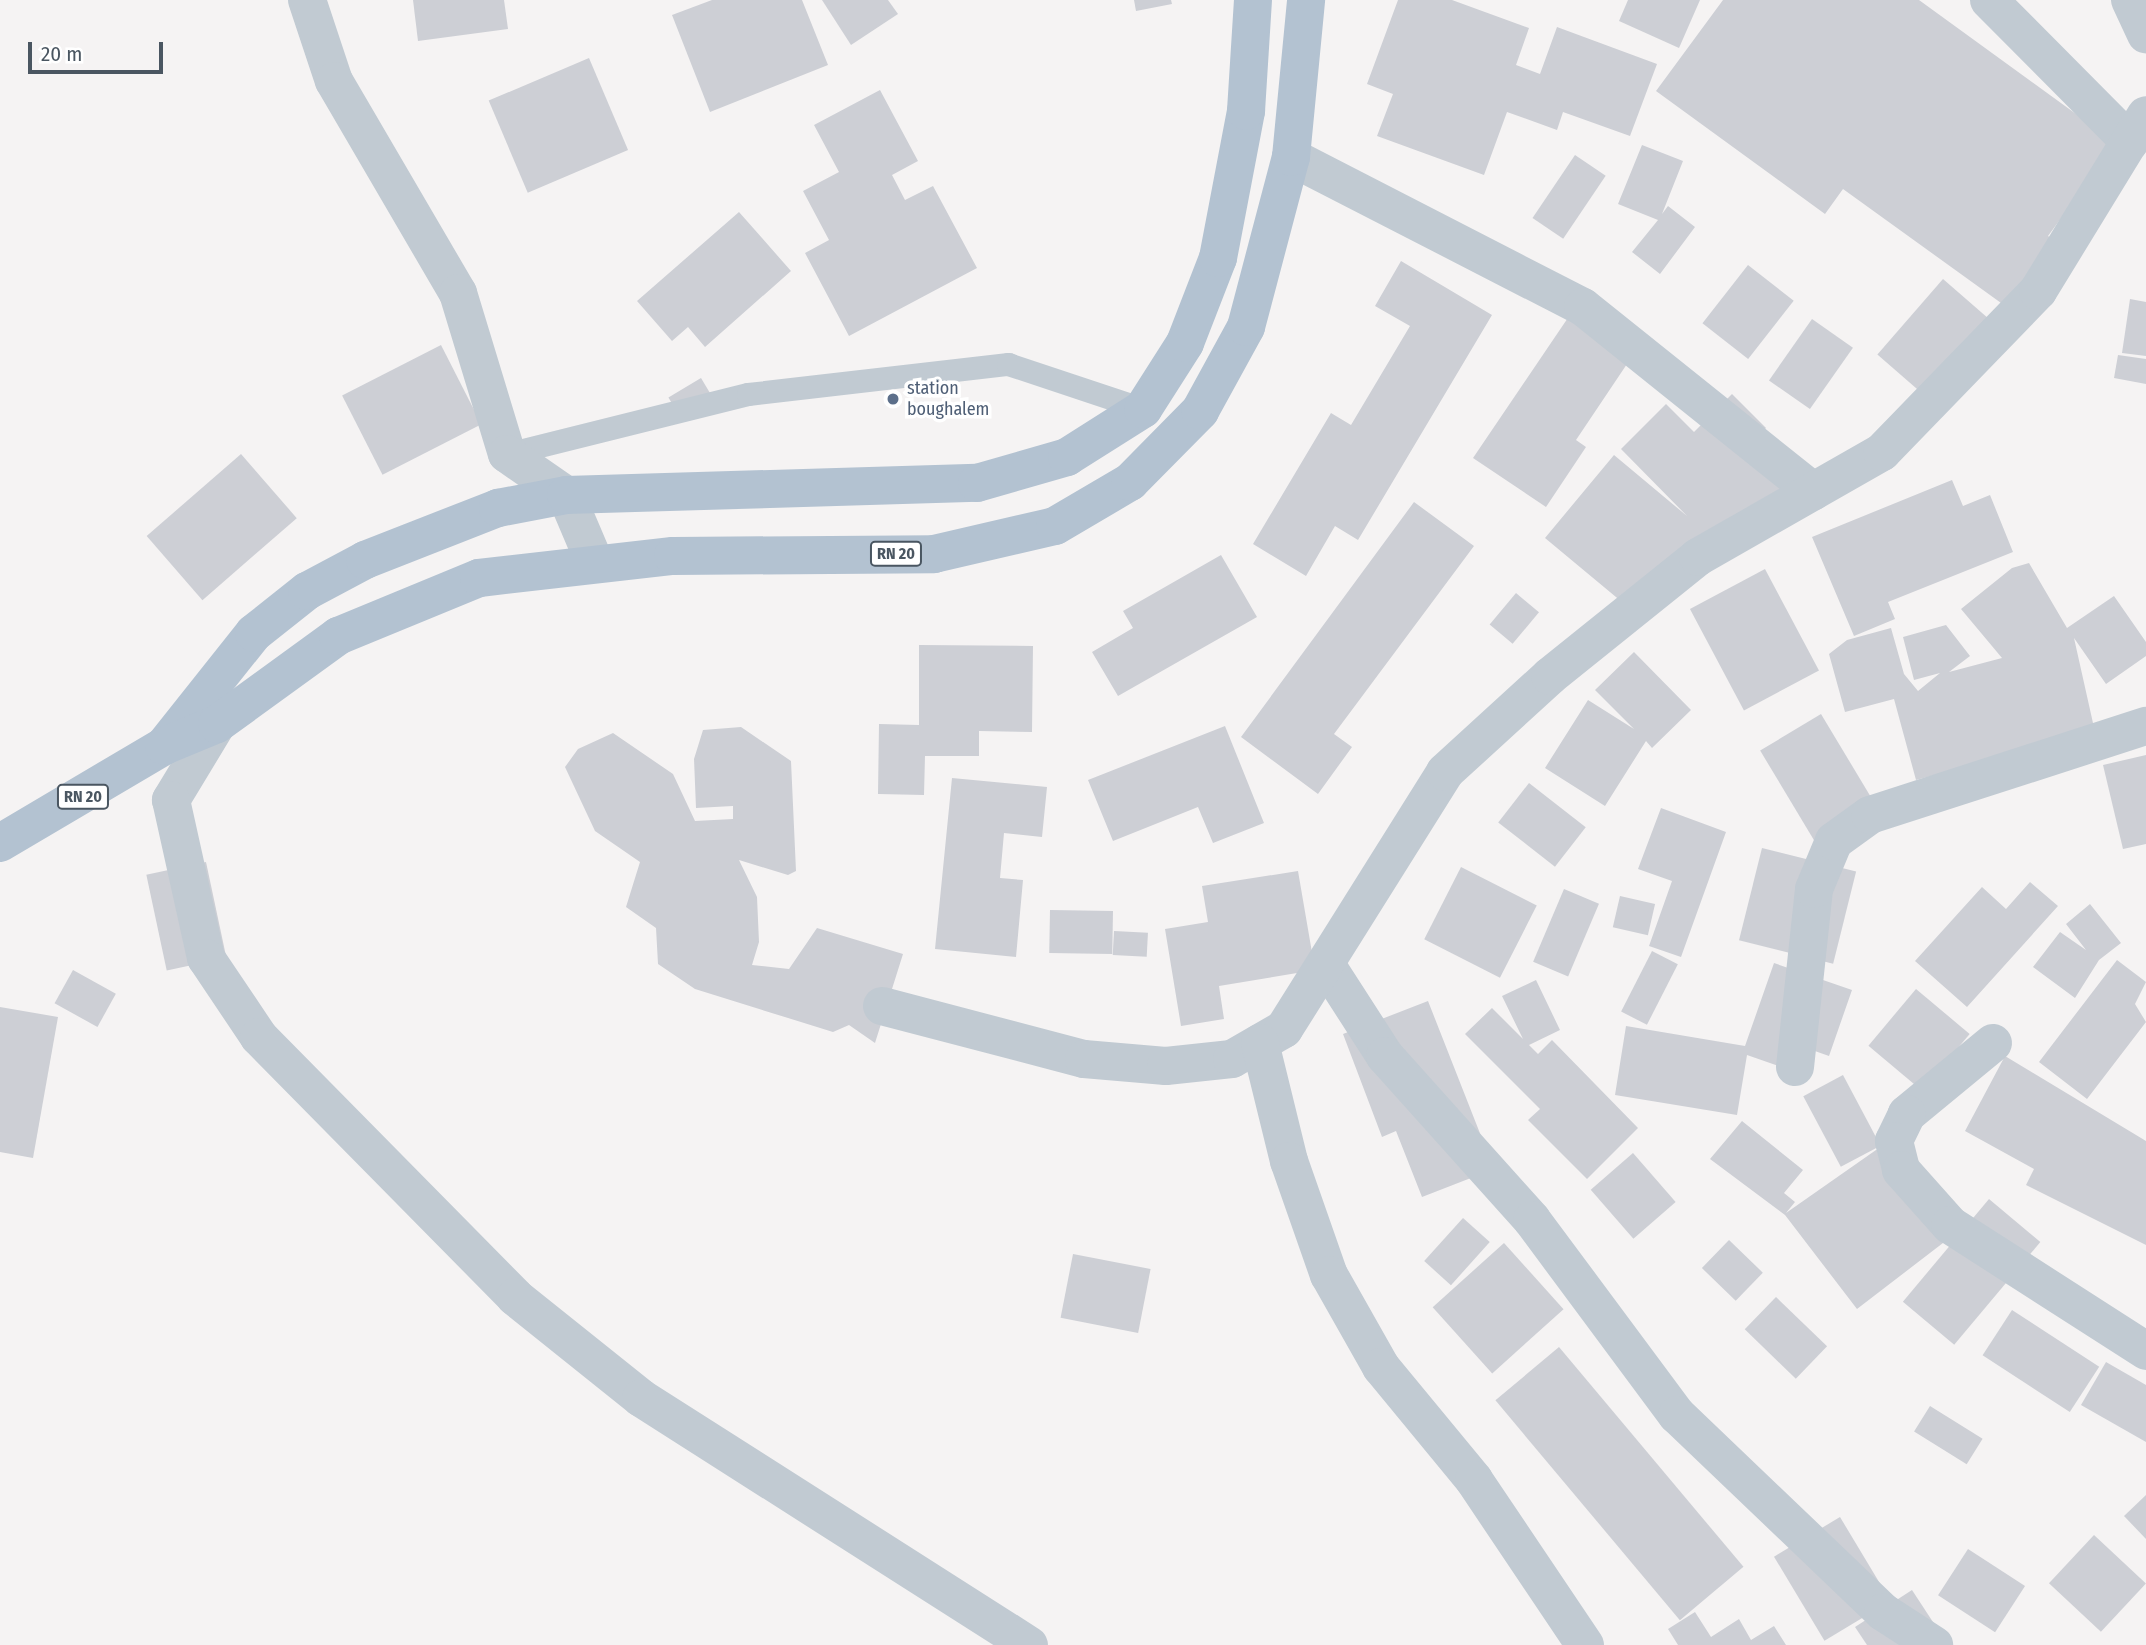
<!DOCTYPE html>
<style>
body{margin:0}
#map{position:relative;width:2146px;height:1645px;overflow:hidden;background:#f5f3f3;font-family:"Fira Sans Condensed",sans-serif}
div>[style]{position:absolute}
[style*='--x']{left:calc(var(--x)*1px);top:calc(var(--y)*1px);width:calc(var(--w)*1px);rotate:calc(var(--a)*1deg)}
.building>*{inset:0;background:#cdcfd5;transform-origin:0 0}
.service>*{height:23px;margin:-11.5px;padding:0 11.5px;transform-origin:11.5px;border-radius:11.5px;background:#c1cad2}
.minor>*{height:38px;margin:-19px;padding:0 19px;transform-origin:19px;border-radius:19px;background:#c1cad2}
.primary>*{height:38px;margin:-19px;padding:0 19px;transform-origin:19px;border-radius:19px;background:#b3c2d1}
.dots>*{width:19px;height:19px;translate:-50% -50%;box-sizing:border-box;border:4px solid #fff;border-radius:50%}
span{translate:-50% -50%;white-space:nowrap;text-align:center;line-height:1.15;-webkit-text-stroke:7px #fff;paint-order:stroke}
.shield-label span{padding:2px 5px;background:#fff;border:2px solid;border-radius:5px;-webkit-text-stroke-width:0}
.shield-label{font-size:16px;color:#4a5661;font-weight:700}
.service-label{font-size:18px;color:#4e5e75}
.left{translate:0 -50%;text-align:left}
.scale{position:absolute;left:28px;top:42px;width:135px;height:32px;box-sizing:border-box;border:4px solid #4a5661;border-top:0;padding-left:9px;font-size:21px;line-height:24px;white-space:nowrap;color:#4a5661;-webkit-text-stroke:5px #fff;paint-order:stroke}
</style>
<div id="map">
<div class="building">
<i style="clip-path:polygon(413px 0,504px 0,508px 29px,418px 41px)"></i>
<i style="clip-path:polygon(712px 0,802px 0,828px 65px,710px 112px,672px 15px)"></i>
<i style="clip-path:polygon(822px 0,888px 0,898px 14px,851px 45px)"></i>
<i style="clip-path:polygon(1134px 0,1171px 0,1172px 4px,1136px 11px)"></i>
<i style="clip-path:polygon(1398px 0,1452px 0,1529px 28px,1516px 65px,1540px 74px,1557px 27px,1657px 64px,1630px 136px,1563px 112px,1557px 130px,1507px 112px,1484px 175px,1377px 136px,1393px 94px,1367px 84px)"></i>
<i style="clip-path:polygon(1628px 0,1700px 0,1679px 48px,1619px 21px)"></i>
<i style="clip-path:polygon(1723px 0,1919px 0,2116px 143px,2048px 236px,2057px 242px,2008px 308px,1843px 189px,1825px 214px,1656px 91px)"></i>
<i style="left:589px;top:58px;width:100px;height:109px;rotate:67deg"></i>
<i style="clip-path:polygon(880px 90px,918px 161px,892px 175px,905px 200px,933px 186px,977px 268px,849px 336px,805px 253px,829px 240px,803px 191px,839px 172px,814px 125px)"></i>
<i style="clip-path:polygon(1642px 145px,1683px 161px,1662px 214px,1668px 206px,1695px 227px,1660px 274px,1632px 252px,1658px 220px,1618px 204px)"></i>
<i style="left:1575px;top:155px;width:37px;height:76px;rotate:34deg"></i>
<i style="clip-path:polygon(739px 212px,791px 271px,705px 347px,688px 327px,672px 341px,637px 301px)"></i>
<i style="clip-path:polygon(1401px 261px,1492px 315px,1358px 540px,1335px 526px,1306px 576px,1253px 544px,1331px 413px,1351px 425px,1410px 326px,1375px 306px)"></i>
<i style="left:1748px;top:265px;width:58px;height:74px;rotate:38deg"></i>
<i style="left:1943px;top:279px;width:72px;height:100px;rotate:41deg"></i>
<i style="clip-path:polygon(2130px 299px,2146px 302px,2146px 356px,2122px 353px)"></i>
<i style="clip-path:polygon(1578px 303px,1627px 364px,1576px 440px,1586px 447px,1546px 507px,1473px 458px)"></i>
<i style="left:1812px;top:319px;width:50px;height:75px;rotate:35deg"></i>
<i style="left:441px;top:345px;width:89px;height:111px;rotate:63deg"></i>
<i style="clip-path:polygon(2118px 355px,2146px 359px,2146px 384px,2114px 378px)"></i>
<i style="left:701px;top:378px;width:27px;height:38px;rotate:59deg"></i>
<i style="clip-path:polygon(1732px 394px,1766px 428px,1751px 443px,1789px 482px,1640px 617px,1545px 538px,1614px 455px,1687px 516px,1621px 449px,1666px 404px,1694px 432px)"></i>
<i style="left:241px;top:454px;width:85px;height:125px;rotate:49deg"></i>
<i style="clip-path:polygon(1952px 480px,1963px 506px,1990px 495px,2013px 552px,1888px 602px,1895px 619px,1854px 636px,1812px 537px)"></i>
<i style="clip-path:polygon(1414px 502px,1474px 546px,1334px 734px,1352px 747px,1318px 794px,1241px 737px)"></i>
<i style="clip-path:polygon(1221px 555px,1257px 617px,1118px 696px,1092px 652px,1133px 628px,1123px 611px)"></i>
<i style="clip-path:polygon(2029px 563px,2067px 628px,2114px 596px,2146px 642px,2146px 656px,2106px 684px,2074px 638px,2095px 732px,1916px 780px,1894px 699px,1845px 712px,1829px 654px,1847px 640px,1891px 628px,1904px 674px,1918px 691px,1940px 673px,1914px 680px,1903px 637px,1946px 625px,1970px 656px,1949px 672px,2002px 658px,1961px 609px,2012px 568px)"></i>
<i style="left:1765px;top:569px;width:115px;height:85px;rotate:62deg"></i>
<i style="left:1516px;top:593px;width:30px;height:41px;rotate:40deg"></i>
<i style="clip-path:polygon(919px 645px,1033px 646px,1032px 732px,979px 731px,979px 756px,925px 756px,924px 795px,878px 794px,879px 724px,919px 725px)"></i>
<i style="clip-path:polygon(1634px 652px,1691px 710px,1652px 748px,1646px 741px,1605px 806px,1545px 768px,1588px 700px,1634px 729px,1595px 690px)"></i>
<i style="left:1821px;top:714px;width:116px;height:71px;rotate:59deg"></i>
<i style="clip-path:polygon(1225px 726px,1264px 823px,1213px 843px,1198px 807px,1113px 841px,1088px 780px)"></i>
<i style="clip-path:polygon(741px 727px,791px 761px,796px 871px,788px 875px,739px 860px,757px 897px,759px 942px,752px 965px,789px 969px,817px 928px,903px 954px,875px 1043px,849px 1025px,833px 1032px,695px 989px,658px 964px,656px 928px,626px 907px,640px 862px,595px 831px,565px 767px,578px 749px,613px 733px,673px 774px,695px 821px,733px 819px,733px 806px,696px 808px,694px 759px,703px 730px)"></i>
<i style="clip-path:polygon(2146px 755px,2146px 844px,2123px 849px,2103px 765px)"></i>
<i style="clip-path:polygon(952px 778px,1047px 787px,1042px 837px,1004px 833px,1000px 878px,1023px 880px,1016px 957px,935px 949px)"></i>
<i style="left:1529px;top:783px;width:72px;height:50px;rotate:38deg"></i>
<i style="clip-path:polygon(1661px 808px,1726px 832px,1681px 957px,1649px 946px,1672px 881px,1638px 869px)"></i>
<i style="left:1762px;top:848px;width:97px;height:95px;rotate:14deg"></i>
<i style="left:206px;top:862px;width:98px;height:61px;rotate:78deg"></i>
<i style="left:1461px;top:867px;width:85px;height:81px;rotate:27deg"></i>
<i style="clip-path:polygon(1298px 871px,1315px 970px,1219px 986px,1224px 1019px,1181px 1026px,1165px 929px,1208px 922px,1202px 886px)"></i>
<i style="clip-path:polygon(2030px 882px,2058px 906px,1967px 1007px,1915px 961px,1982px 887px,2006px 909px)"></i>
<i style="left:1564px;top:889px;width:38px;height:79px;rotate:23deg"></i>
<i style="left:1620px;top:896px;width:36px;height:32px;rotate:13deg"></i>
<i style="clip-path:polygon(2090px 904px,2121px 943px,2099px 960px,2075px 998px,2033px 967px,2060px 932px,2086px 950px,2066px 924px)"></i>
<i style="left:1050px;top:910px;width:63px;height:43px;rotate:1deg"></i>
<i style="left:1114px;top:931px;width:34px;height:24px;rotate:3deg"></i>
<i style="left:1652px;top:951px;width:29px;height:68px;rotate:27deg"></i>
<i style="clip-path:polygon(2117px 960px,2146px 982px,2135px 1004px,2146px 1022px,2087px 1099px,2039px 1062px)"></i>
<i style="clip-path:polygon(1774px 963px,1852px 990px,1829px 1056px,1812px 1050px,1804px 1075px,1747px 1055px,1737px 1115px,1615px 1095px,1626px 1026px,1745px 1046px)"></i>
<i style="left:73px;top:970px;width:49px;height:38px;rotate:29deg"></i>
<i style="clip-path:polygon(1536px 980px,1560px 1030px,1529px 1045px,1538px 1054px,1552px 1040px,1638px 1128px,1587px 1179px,1528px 1120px,1540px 1109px,1465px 1034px,1492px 1008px,1523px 1039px,1502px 996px)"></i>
<i style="left:1916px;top:989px;width:70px;height:74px;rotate:40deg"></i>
<i style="clip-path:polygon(1428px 1001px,1494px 1169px,1422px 1197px,1396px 1131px,1382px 1137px,1343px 1034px)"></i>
<i style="clip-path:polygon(0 1007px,58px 1017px,33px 1158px,0 1152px)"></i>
<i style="clip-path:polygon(2005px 1056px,2146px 1141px,2146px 1245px,2026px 1185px,2034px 1169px,1965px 1131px)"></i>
<i style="left:1843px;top:1075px;width:80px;height:45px;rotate:62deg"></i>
<i style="clip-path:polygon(1742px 1121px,1803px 1170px,1784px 1193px,1795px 1202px,1786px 1213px,1886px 1143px,1956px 1233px,1857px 1309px,1785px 1215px,1710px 1159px)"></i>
<i style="left:1633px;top:1153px;width:65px;height:56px;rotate:49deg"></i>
<i style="left:1989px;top:1199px;width:67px;height:134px;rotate:40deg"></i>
<i style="left:1463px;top:1218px;width:36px;height:58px;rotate:42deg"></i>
<i style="left:1729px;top:1240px;width:47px;height:39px;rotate:44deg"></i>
<i style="left:1504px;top:1243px;width:89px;height:96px;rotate:48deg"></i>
<i style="left:1073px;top:1254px;width:79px;height:65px;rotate:11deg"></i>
<i style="left:1776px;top:1297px;width:71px;height:45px;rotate:44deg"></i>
<i style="left:2012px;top:1310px;width:104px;height:54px;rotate:33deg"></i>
<i style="left:1559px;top:1347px;width:287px;height:83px;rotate:50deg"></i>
<i style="clip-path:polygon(2106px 1362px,2146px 1385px,2146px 1442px,2081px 1405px)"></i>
<i style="left:1930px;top:1406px;width:62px;height:30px;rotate:32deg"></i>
<i style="clip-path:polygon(2146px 1495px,2146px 1539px,2124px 1516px)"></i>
<i style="left:1840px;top:1517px;width:98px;height:77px;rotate:59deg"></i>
<i style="left:2094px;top:1535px;width:71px;height:66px;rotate:43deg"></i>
<i style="left:1968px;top:1549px;width:68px;height:55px;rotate:33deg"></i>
<i style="clip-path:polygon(1912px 1590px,1948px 1645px,1867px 1645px,1855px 1627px)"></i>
<i style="clip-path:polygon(1695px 1612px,1711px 1637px,1739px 1619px,1751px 1640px,1774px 1626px,1786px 1645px,1678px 1645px,1668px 1629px)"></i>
</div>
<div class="service">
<i style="--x:507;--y:454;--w:248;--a:-14"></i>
<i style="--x:748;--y:394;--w:262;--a:-6.6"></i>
<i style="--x:1008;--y:364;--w:142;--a:18.4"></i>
</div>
<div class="minor">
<i style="--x:307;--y:0;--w:85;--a:71.6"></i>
<i style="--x:334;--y:81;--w:246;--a:59.7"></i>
<i style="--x:458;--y:293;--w:168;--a:73.1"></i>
<i style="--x:507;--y:454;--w:72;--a:34.8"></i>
<i style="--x:566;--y:495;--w:72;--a:67"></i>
<i style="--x:1989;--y:0;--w:200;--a:45.2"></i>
<i style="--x:2130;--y:0;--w:38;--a:65"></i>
<i style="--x:1291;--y:157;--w:328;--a:27.2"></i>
<i style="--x:1583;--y:307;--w:295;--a:38.7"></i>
<i style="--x:216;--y:704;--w:20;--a:87"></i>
<i style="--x:217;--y:724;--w:89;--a:121.2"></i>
<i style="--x:171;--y:800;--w:162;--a:77.5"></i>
<i style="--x:206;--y:958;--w:95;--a:56.1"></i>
<i style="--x:259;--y:1037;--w:365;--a:45.4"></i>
<i style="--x:515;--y:1297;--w:161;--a:38.7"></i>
<i style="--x:641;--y:1398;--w:460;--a:32.5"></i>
<i style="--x:1327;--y:966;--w:107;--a:57.2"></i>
<i style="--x:1385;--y:1056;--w:220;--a:48.1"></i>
<i style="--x:1532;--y:1220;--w:243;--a:53.4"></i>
<i style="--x:1677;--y:1415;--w:285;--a:43.7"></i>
<i style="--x:1883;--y:1612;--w:61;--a:32.9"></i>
<i style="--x:882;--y:1006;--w:209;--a:14.7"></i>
<i style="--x:1084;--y:1059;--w:82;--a:4.9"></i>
<i style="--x:1166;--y:1066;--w:66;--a:-6.1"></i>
<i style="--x:1232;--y:1059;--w:60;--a:-30"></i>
<i style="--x:1284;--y:1029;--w:303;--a:-57.9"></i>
<i style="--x:1445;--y:772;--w:142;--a:-42.4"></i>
<i style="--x:1550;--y:676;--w:190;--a:-38.8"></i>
<i style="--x:1698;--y:557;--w:212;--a:-29.7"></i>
<i style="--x:1882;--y:452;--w:224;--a:-45.9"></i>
<i style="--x:2038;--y:291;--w:206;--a:-58.5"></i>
<i style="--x:1260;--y:1043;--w:122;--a:76.2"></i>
<i style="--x:1289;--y:1161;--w:121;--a:70.7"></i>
<i style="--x:1329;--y:1275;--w:106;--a:60.5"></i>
<i style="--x:1381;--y:1367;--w:146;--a:50.5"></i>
<i style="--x:1474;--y:1480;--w:199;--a:56.1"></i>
<i style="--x:1993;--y:1043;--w:112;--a:140.5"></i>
<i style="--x:1907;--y:1114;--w:30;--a:116"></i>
<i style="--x:1894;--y:1141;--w:30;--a:76"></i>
<i style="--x:1901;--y:1170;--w:74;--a:48.3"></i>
<i style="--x:1950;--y:1225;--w:233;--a:32.7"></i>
<i style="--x:1795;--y:1067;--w:179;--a:-83.9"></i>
<i style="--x:1814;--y:889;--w:52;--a:-67.4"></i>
<i style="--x:1834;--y:841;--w:44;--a:-35.8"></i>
<i style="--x:1870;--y:815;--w:290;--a:-17.9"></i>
</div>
<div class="primary">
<i style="--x:164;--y:746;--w:144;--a:-51.5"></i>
<i style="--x:254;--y:633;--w:68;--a:-38.4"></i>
<i style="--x:307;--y:591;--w:66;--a:-28.1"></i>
<i style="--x:365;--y:560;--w:143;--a:-21.4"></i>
<i style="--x:498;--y:508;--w:69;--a:-10.8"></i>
<i style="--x:566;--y:495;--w:411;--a:-1.7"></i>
<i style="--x:977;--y:483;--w:94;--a:-16.1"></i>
<i style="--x:1067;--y:457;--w:90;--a:-32.3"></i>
<i style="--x:1143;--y:409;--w:78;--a:-57.5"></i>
<i style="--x:1185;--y:343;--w:91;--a:-68.8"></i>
<i style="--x:1218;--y:258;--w:150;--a:-79.2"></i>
<i style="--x:1246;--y:111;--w:111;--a:-86.4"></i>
<i style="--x:0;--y:843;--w:191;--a:-30.6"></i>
<i style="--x:164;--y:746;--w:57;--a:-22.5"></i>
<i style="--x:217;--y:724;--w:150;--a:-36"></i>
<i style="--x:338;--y:636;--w:152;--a:-22.4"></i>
<i style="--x:479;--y:578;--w:195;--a:-6.5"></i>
<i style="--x:673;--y:556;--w:261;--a:-0.4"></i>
<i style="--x:934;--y:554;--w:124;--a:-13"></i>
<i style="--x:1055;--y:526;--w:87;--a:-30.4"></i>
<i style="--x:1130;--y:482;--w:100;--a:-45.4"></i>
<i style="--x:1200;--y:411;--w:96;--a:-61.3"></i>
<i style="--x:1246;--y:327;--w:176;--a:-75.2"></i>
<i style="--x:1291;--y:157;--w:158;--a:-84.5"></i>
</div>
<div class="dots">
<i style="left:893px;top:399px;background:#5c6f8a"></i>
</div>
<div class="shield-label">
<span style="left:896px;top:554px">RN 20</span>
<span style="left:83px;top:797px">RN 20</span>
</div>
<div class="service-label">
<span class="left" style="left:907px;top:399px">station<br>boughalem</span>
</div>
<div class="scale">20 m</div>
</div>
